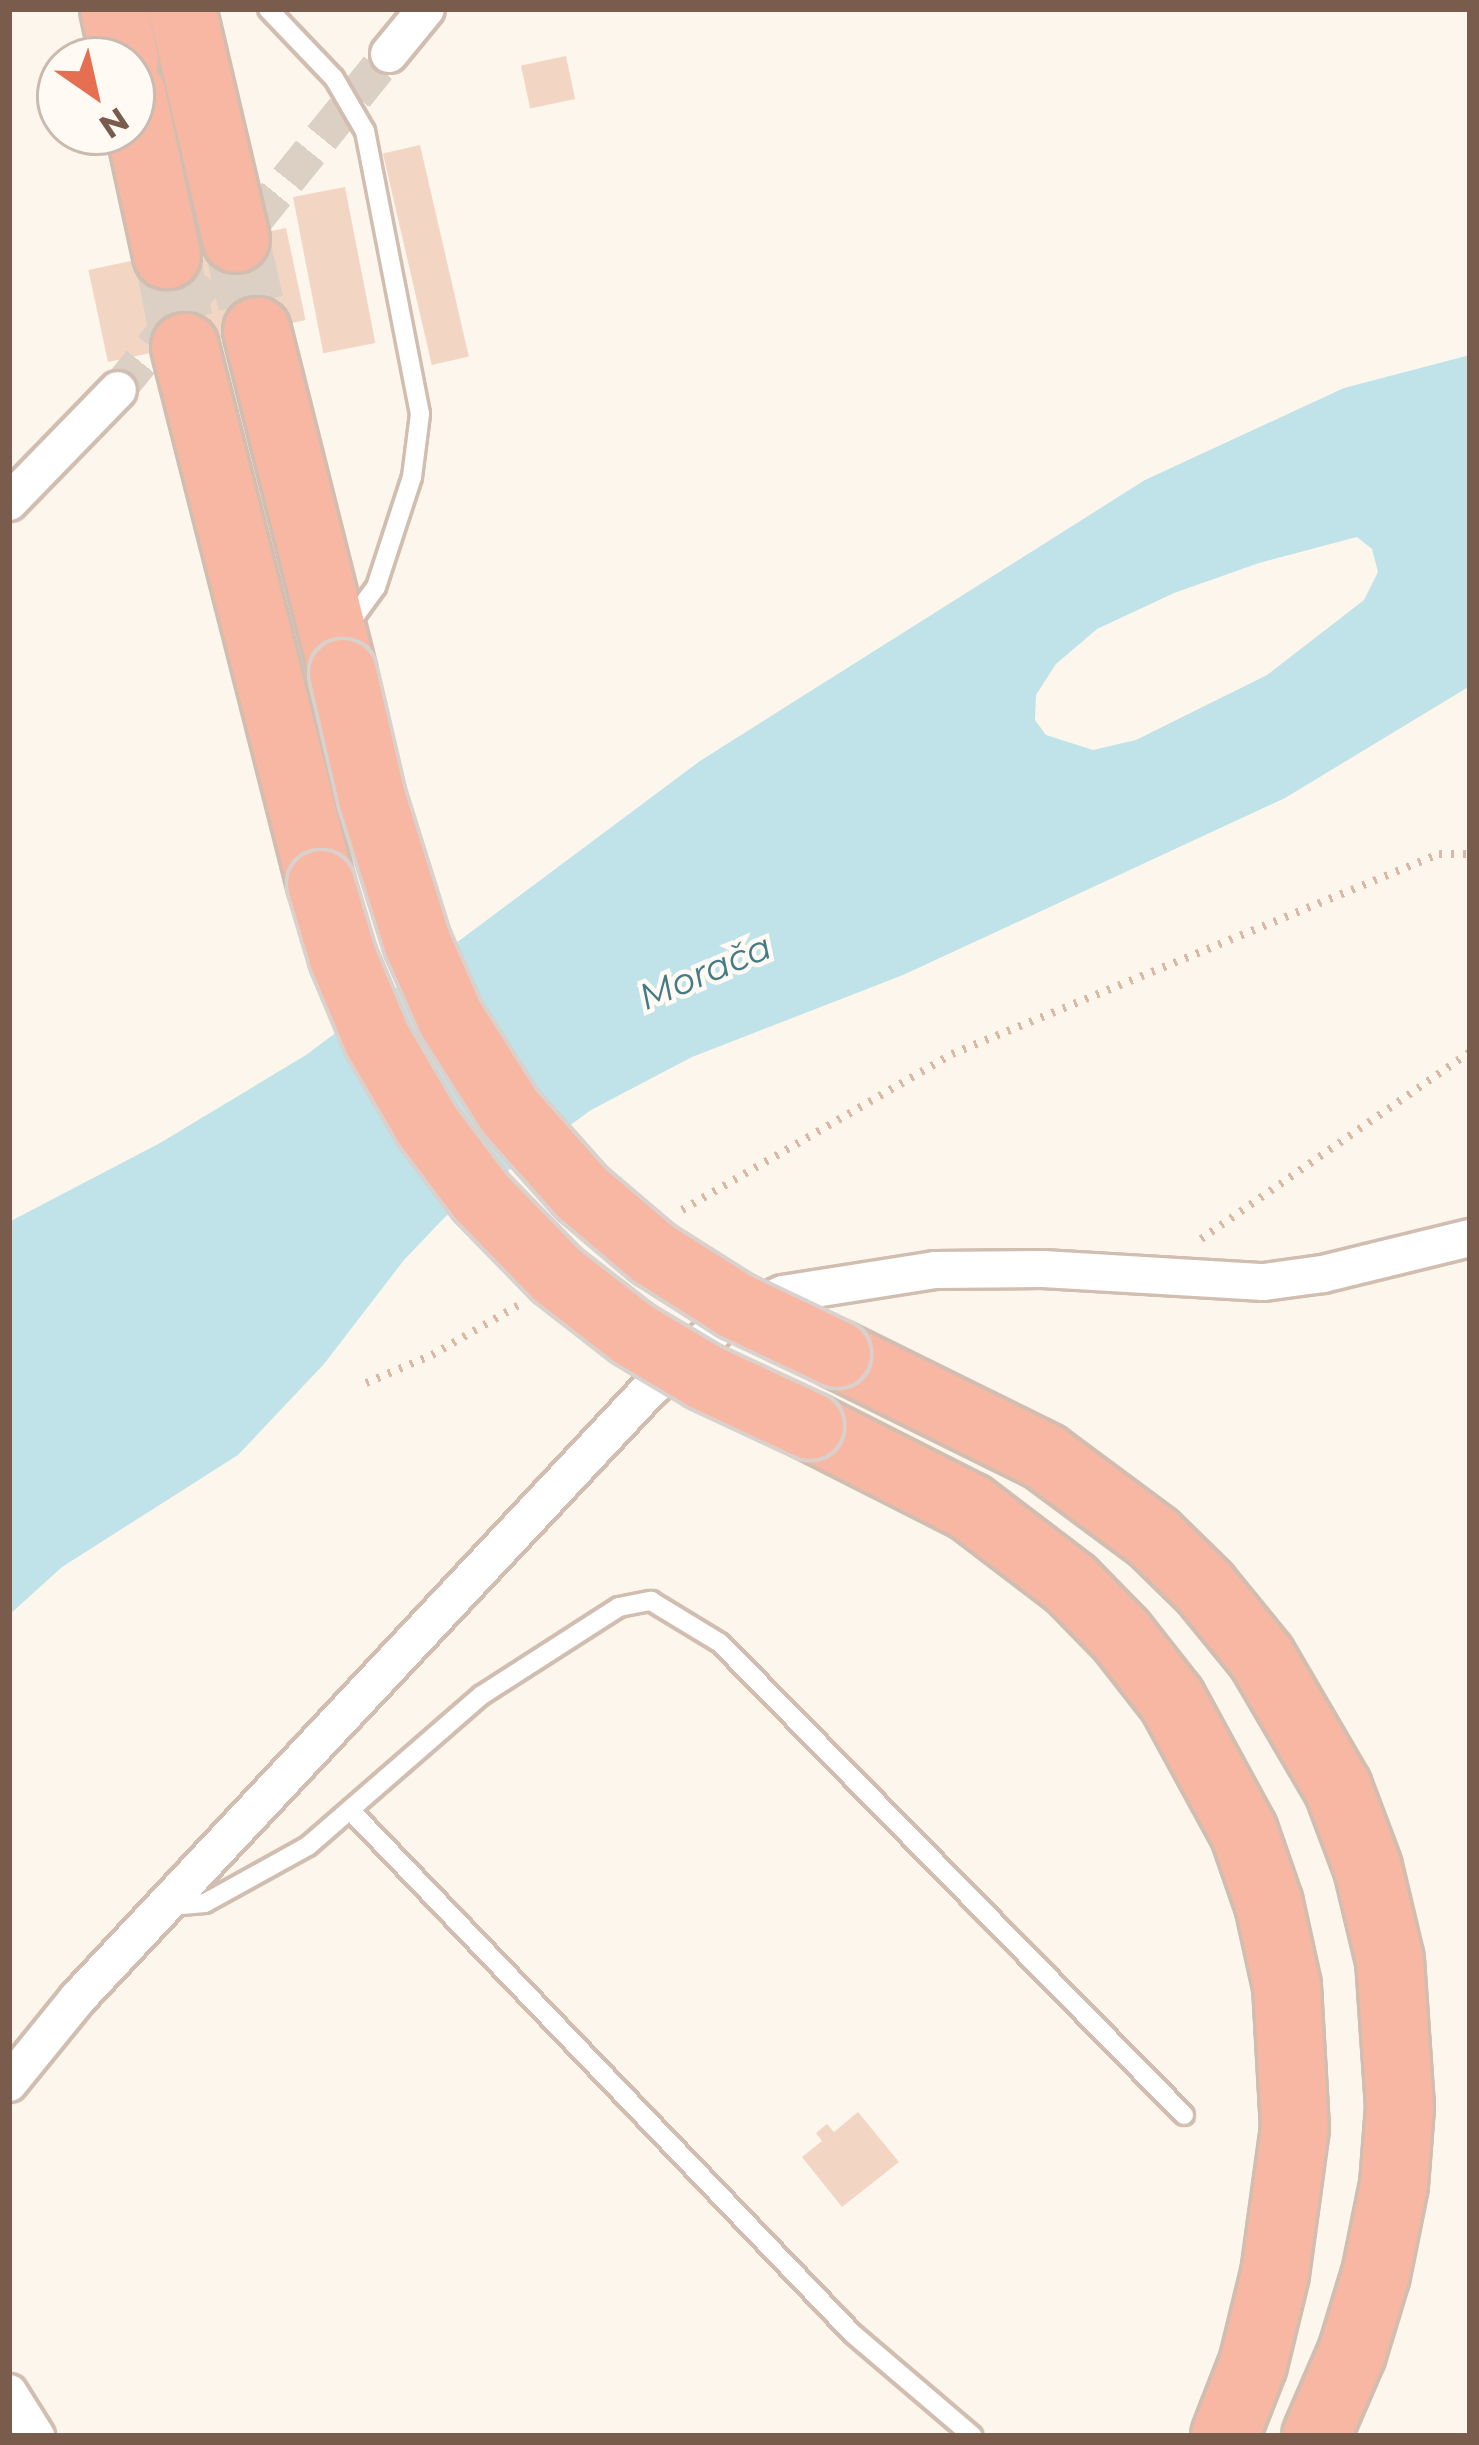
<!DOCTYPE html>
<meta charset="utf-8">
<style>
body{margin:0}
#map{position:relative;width:1479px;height:2445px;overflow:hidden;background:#fdf6ec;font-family:Montserrat,sans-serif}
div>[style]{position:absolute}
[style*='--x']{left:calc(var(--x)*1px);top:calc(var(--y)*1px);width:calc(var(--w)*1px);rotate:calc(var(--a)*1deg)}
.water>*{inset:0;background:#bfe3e8}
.building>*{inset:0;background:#f3d5c3;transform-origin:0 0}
.street-tunnel>*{height:36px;margin-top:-18px;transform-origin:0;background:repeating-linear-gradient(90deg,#dcd0c4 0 36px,transparent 0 54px)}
.highway-tunnel>*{height:66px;margin-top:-33px;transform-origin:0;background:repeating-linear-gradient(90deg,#dcd0c4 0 66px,transparent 0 99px)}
.path>*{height:8px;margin-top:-4px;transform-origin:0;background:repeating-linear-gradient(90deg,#d9b8a5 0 3px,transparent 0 12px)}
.roads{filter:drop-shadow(3px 0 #d1beb0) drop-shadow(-3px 0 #d1beb0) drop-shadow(0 3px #d1beb0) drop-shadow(0 -3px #d1beb0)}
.lane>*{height:18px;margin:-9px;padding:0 9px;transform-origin:9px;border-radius:9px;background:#fff}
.street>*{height:36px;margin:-18px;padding:0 18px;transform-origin:18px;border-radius:18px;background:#fff}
.highway>*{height:66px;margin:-33px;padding:0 33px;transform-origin:33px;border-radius:33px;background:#f7b7a3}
.bridges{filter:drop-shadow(3px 0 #dad1cd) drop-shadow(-3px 0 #dad1cd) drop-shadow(0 3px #dad1cd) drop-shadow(0 -3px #dad1cd)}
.highway-bridge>*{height:66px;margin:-33px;padding:0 33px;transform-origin:33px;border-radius:33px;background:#f7b7a3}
span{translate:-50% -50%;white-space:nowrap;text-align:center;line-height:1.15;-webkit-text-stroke:9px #fffaf3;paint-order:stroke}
.water-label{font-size:36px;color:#437c86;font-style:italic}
.frame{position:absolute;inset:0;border:12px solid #7a5c4d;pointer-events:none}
.north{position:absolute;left:36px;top:36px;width:120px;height:120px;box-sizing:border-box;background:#fffaf3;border:3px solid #cabbb1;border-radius:50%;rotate:146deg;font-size:33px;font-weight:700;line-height:48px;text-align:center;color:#7a5c4d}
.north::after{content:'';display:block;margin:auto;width:42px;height:54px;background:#e76f51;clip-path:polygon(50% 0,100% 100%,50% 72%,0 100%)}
</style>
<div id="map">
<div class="water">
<i style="clip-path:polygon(evenodd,1470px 355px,1470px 686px,1285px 798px,903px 975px,692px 1057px,591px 1110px,445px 1217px,404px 1260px,324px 1364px,238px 1455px,62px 1567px,9px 1615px,9px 1222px,160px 1143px,306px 1055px,700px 761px,1145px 480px,1344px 388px,1470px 355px,1357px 537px,1372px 549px,1378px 572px,1364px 600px,1267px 675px,1136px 740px,1093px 750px,1046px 735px,1035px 720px,1036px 695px,1056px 664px,1097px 629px,1174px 593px,1259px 563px,1357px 537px)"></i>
</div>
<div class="building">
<i style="left:566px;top:56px;width:44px;height:46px;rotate:78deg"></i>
<i style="left:420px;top:145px;width:217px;height:38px;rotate:77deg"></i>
<i style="left:345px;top:187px;width:159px;height:53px;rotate:79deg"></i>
<i style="left:286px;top:228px;width:94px;height:202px;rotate:78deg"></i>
<i style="clip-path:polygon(858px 2112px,899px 2162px,842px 2207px,802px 2157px,822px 2141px,816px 2133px,827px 2124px,834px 2132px)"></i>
</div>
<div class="street-tunnel">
<i style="--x:118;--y:390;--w:432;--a:-51.1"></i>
</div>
<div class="highway-tunnel">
<i style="--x:236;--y:239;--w:94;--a:77.1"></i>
<i style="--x:167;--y:255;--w:94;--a:78.9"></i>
</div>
<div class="path">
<i style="--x:682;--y:1210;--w:312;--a:-30"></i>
<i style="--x:952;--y:1054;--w:526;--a:-22.33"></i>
<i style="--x:1439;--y:854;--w:31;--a:0"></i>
<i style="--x:1201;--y:1239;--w:328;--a:-34.8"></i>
<i style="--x:366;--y:1383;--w:72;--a:-23"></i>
<i style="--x:432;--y:1355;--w:100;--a:-29.9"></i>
</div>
<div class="roads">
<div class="lane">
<i style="--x:268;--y:9;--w:95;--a:46.3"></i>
<i style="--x:334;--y:78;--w:61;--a:59.7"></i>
<i style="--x:365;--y:131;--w:288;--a:79"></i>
<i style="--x:420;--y:414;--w:64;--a:97.2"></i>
<i style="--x:412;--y:477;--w:116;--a:108.1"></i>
<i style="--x:376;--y:587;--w:46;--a:126.1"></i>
<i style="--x:350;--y:1810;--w:726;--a:46.17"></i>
<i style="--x:853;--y:2334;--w:157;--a:40.4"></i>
<i style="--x:170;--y:1906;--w:35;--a:-5"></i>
<i style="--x:205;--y:1903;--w:118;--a:-29"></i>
<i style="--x:308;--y:1846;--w:230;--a:-41"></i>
<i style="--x:482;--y:1695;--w:163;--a:-32.7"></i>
<i style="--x:619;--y:1607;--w:33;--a:-11"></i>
<i style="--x:651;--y:1601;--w:81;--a:31.3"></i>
<i style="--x:720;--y:1643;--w:662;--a:45.49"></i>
</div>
<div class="street">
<i style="--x:389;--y:54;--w:58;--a:-50.6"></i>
<i style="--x:9;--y:502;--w:156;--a:-45.8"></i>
<i style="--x:9;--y:2083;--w:109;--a:-50.9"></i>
<i style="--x:78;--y:1998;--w:831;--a:-46.8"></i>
<i style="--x:647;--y:1392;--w:107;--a:-42.3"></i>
<i style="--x:726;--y:1320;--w:63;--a:-24.5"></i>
<i style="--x:783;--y:1294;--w:154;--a:-9"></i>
<i style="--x:935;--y:1270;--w:108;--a:-0.5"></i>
<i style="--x:1043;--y:1269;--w:221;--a:3.4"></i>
<i style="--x:1264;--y:1282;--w:60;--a:-7.7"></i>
<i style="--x:1323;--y:1274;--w:151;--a:-13.8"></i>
<i style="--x:9;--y:2393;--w:51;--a:57.9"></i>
</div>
<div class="highway">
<i style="--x:114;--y:9;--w:52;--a:77.8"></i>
<i style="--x:182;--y:9;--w:236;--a:76.8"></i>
<i style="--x:132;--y:93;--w:166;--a:77.8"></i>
<i style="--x:257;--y:331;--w:353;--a:75.9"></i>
<i style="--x:185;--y:347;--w:554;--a:75.79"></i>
<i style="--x:837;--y:1354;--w:232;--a:26.3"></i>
<i style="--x:1045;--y:1457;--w:136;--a:36.6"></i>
<i style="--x:1154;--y:1538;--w:71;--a:44.4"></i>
<i style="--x:1205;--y:1588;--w:90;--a:50.8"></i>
<i style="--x:1262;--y:1658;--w:151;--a:59.7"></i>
<i style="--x:1338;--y:1788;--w:85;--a:69.4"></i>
<i style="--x:1368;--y:1868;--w:95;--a:76.6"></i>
<i style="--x:1390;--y:1960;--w:147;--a:86.1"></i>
<i style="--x:1400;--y:2107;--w:78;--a:94.4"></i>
<i style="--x:1394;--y:2185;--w:91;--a:101.4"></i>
<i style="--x:1376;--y:2274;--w:83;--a:106.9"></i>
<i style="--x:1352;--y:2353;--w:90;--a:113.4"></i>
<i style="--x:810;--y:1426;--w:179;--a:26.9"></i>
<i style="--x:970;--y:1507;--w:127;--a:37.3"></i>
<i style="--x:1071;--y:1584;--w:71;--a:45.6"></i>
<i style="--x:1121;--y:1635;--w:83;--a:51.9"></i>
<i style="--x:1172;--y:1700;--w:150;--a:61.4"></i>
<i style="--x:1244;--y:1832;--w:76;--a:70.9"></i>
<i style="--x:1269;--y:1904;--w:84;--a:77.6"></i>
<i style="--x:1287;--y:1986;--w:142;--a:86.8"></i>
<i style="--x:1295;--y:2128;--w:147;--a:97.8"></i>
<i style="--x:1275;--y:2274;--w:93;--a:103.7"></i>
<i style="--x:1253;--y:2364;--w:77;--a:111.3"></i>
</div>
</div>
<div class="bridges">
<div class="highway-bridge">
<i style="--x:343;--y:673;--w:128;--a:76.9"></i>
<i style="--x:372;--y:798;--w:151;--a:72.6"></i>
<i style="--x:417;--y:942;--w:84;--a:66.2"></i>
<i style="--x:451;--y:1019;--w:110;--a:57.6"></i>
<i style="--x:510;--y:1112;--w:108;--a:48.4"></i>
<i style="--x:582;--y:1193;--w:94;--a:40.3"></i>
<i style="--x:654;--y:1254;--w:97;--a:32.4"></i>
<i style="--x:736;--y:1306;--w:112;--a:25.4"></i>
<i style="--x:321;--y:884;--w:77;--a:73.4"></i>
<i style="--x:343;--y:958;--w:88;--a:67.2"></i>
<i style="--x:377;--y:1039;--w:99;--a:59.8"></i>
<i style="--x:427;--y:1125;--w:90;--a:53.1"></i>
<i style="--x:481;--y:1197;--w:109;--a:45.7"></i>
<i style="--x:557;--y:1275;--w:96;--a:37.8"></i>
<i style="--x:633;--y:1334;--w:84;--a:30.8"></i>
<i style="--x:705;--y:1377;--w:116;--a:25"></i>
</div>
</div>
<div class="water-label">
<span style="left:705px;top:972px;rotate:-23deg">Morača</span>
</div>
<div class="frame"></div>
<div class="north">N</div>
</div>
